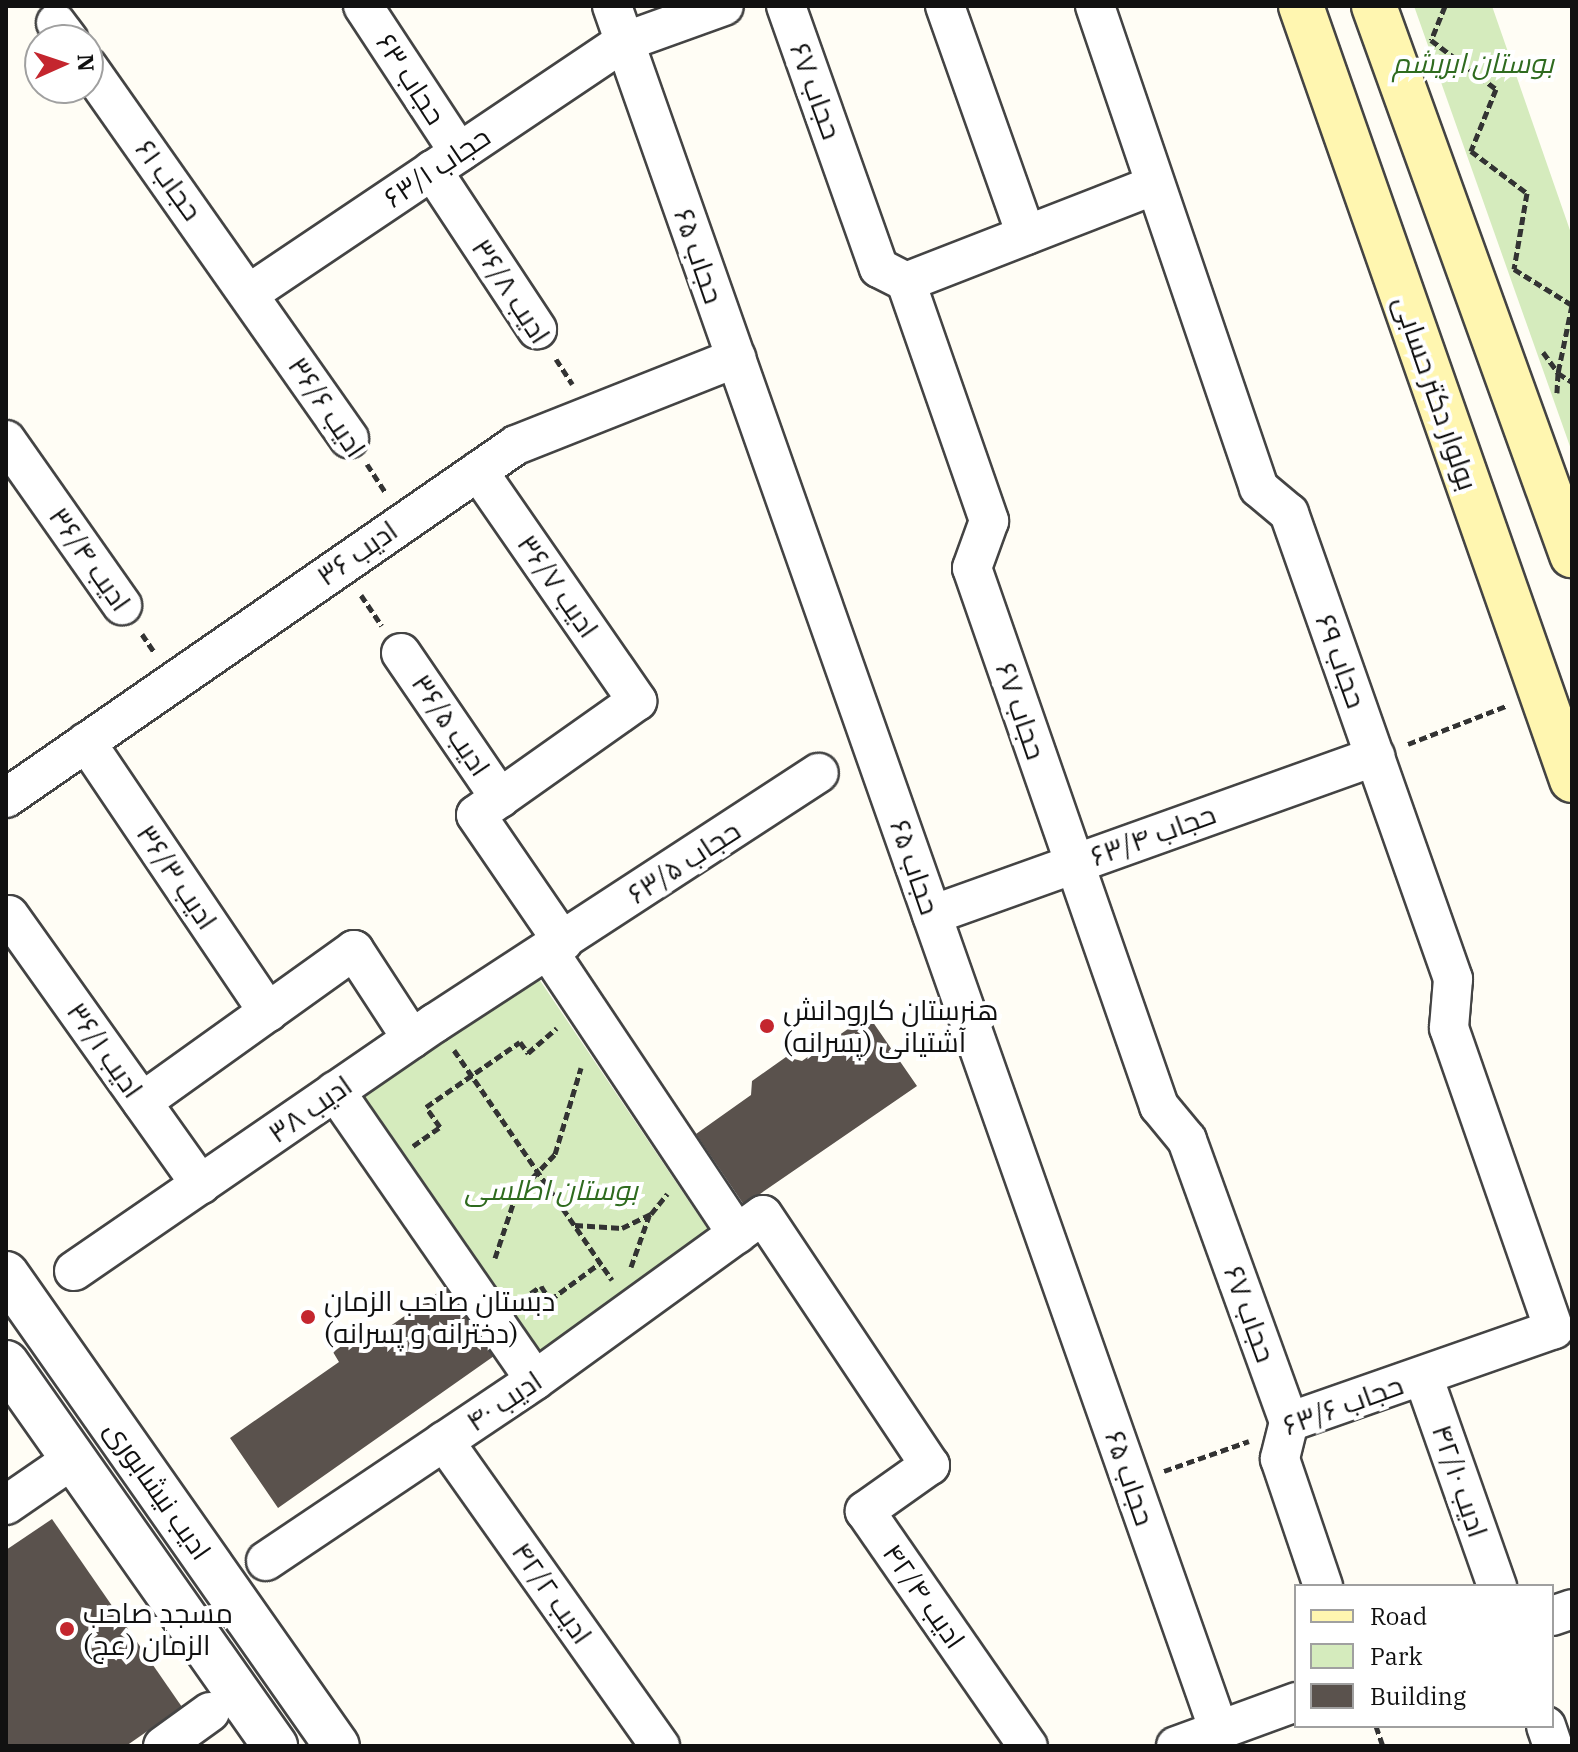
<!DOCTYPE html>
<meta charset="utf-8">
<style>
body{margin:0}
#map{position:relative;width:1578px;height:1752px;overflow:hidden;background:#fffdf5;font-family:"IBM Plex Serif",Cairo,serif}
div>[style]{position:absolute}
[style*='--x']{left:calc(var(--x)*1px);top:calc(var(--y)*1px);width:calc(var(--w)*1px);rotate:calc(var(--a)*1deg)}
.green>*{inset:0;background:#d5ebbd;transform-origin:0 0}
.building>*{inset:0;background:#5a524d}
.path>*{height:5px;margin-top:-2.5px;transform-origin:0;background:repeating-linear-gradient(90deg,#333 0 8px,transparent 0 12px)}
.roads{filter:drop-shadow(2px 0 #444) drop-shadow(-2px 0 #444) drop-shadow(0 2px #444) drop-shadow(0 -2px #444)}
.minor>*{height:38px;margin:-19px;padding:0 19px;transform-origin:19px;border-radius:19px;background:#fff}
.tertiary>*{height:44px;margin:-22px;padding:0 22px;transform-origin:22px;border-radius:22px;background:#fff}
.secondary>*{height:44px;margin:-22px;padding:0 22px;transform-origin:22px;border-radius:22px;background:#fff6b0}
.dots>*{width:22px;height:22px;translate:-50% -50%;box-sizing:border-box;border:4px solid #fff;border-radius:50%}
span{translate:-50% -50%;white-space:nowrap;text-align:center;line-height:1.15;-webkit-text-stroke:8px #fff;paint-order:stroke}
.park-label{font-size:28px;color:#2f6b1f;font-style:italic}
.street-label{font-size:28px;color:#111}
.poi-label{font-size:28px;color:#111}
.left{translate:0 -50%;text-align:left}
.frame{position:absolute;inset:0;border:8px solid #111;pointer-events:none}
.legend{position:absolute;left:1294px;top:1584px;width:260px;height:144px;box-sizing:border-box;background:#fff;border:2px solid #a0a0a0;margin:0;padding:10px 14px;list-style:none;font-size:24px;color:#111}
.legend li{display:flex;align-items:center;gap:16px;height:40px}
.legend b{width:40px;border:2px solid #a0a0a0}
.north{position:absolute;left:24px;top:24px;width:80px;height:80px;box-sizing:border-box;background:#fff;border:2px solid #a0a0a0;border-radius:50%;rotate:87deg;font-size:22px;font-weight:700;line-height:32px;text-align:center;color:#111}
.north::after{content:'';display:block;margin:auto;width:28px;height:36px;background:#c4262e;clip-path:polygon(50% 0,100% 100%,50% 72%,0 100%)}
</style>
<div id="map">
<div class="green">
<i style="clip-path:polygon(1414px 6px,1492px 6px,1572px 236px,1572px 452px)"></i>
<i style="left:537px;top:976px;width:312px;height:219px;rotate:56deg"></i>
</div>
<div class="building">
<i style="clip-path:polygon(868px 1015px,917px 1086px,744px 1205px,696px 1134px,751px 1095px,752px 1081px,786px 1057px,802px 1061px)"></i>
<i style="clip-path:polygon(446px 1287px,494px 1356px,278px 1508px,230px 1438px,339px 1362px,333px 1352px,362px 1332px,369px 1341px)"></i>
<i style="clip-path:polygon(52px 1519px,182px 1707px,126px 1746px,6px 1746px,6px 1550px)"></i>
</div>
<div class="path">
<i style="--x:1445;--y:6;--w:37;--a:112"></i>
<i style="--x:1431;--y:40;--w:81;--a:37"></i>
<i style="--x:1496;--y:89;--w:67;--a:112"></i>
<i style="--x:1471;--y:151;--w:70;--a:36.9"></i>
<i style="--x:1527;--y:193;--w:77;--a:99.7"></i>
<i style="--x:1514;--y:269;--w:68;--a:31.8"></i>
<i style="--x:1572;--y:305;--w:69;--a:101.6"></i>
<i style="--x:1558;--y:373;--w:17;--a:33"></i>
<i style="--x:1543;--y:352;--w:26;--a:54"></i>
<i style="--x:1558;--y:373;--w:20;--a:93"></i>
<i style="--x:556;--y:359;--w:30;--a:57"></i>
<i style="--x:367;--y:464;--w:35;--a:57"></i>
<i style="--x:361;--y:595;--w:37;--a:56"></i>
<i style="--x:142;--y:634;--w:22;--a:56"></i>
<i style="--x:1408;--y:744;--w:105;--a:-21.2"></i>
<i style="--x:454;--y:1050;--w:279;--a:55.5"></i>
<i style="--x:413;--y:1146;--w:33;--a:-35"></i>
<i style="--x:440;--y:1127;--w:24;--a:-125"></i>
<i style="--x:426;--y:1107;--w:114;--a:-34.7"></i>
<i style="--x:520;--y:1042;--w:14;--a:54"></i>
<i style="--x:528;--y:1053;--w:38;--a:-41"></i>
<i style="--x:575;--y:1225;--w:47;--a:3.7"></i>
<i style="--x:622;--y:1228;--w:32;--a:-26"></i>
<i style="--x:651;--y:1214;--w:26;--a:-51"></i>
<i style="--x:495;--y:1258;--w:66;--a:-71.6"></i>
<i style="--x:516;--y:1195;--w:57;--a:-46.4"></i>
<i style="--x:555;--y:1154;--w:90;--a:-73.2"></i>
<i style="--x:631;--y:1267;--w:54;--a:-70.6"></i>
<i style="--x:521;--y:1300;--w:24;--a:-35"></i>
<i style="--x:541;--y:1286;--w:17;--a:57"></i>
<i style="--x:550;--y:1300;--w:62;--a:-36.5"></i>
<i style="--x:1164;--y:1471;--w:90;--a:-19.4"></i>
<i style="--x:1376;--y:1726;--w:21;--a:71"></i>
</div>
<div class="roads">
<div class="minor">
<i style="--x:363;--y:6;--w:175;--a:56.7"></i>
<i style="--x:612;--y:6;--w:1826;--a:70.61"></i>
<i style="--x:786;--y:6;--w:278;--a:70.5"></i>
<i style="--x:879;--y:268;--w:30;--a:27"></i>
<i style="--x:906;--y:282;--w:253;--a:70.8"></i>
<i style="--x:989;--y:521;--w:50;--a:109.9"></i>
<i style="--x:972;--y:568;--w:570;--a:70.83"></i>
<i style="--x:1159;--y:1106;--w:44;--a:50.5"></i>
<i style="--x:1187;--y:1140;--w:300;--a:70.1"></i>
<i style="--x:945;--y:6;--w:243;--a:70.5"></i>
<i style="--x:1095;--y:6;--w:509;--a:71.21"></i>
<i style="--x:1259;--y:488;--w:39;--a:40"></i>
<i style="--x:1289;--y:513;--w:494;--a:70.6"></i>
<i style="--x:1453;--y:979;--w:49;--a:94.7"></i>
<i style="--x:1449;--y:1028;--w:319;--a:70.8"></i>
<i style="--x:56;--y:23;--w:21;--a:53"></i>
<i style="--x:88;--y:67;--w:454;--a:54.9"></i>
<i style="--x:432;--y:170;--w:191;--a:56.6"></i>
<i style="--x:906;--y:282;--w:267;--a:-21.3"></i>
<i style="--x:250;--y:293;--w:450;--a:-33.9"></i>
<i style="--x:624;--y:42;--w:106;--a:-19.8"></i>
<i style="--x:6;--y:440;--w:202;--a:54.9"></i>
<i style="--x:478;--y:471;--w:280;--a:55.3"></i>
<i style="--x:637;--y:701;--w:197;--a:144.7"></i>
<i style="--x:476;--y:815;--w:154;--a:55.6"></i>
<i style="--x:401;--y:653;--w:176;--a:55.7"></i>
<i style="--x:86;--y:742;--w:326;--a:56"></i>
<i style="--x:6;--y:798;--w:620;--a:-34.69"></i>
<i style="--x:516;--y:445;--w:237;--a:-21.6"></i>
<i style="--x:9;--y:915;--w:331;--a:54.6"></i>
<i style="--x:932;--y:915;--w:471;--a:-19.7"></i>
<i style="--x:549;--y:952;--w:339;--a:56.3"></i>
<i style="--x:335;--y:1091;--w:351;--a:55.3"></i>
<i style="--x:142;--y:1102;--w:261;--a:-35.6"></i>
<i style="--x:354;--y:950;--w:106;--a:56.9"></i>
<i style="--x:74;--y:1271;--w:438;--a:-34.5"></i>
<i style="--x:435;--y:1023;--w:458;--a:-33.1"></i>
<i style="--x:1423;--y:1376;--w:223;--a:70.6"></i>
<i style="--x:1289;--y:1422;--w:281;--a:-19.3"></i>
<i style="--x:1289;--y:1422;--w:38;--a:104"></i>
<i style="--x:1280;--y:1459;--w:134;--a:71.3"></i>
<i style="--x:444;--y:1441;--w:374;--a:54.7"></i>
<i style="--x:6;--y:1505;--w:81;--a:-34.5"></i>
<i style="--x:266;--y:1561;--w:324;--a:-33.9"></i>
<i style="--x:535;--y:1380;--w:281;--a:-35.9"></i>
<i style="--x:763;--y:1215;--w:301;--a:56.3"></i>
<i style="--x:930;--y:1465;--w:80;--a:144.7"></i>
<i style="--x:865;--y:1511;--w:286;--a:55.3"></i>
<i style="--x:1552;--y:1616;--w:21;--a:-19"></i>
<i style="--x:1546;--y:1726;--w:21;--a:71"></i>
<i style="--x:163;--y:1746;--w:58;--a:-35.9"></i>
<i style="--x:1176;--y:1746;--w:128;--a:-20.1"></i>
</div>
<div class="tertiary">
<i style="--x:6;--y:1274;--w:576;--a:54.96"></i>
<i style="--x:6;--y:1363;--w:468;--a:54.9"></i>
</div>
<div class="secondary">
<i style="--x:1301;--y:6;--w:820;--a:70.7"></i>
<i style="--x:1374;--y:6;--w:584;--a:70.17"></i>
</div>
</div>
<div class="dots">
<i style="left:767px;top:1026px;background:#c4262e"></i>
<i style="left:308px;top:1317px;background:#c4262e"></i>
<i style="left:67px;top:1629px;background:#c4262e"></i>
</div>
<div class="park-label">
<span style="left:1473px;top:63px">بوستان ابریشم</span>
<span style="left:551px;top:1190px">بوستان اطلسی</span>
</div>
<div class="street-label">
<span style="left:411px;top:79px;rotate:57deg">حجاب ۶۳</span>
<span style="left:816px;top:91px;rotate:70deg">حجاب ۶۷</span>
<span style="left:437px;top:167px;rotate:-34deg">حجاب ۶۳/۱</span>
<span style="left:169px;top:180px;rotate:54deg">حجاب ۶۱</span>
<span style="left:699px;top:256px;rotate:71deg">حجاب ۶۵</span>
<span style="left:511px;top:291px;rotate:57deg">ادیب ۳۶/۸</span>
<span style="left:1436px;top:393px;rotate:71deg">بولوار دکتر حسابی</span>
<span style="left:327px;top:407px;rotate:56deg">ادیب ۳۶/۶</span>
<span style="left:357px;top:553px;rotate:-35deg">ادیب ۳۶</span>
<span style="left:90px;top:559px;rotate:55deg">ادیب ۳۶/۴</span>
<span style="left:558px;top:586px;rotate:55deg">ادیب ۳۶/۷</span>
<span style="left:1341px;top:661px;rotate:70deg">حجاب ۶۹</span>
<span style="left:1021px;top:711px;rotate:71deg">حجاب ۶۷</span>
<span style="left:451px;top:725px;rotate:56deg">ادیب ۳۶/۵</span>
<span style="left:1153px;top:835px;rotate:-20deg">حجاب ۶۳/۴</span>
<span style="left:684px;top:862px;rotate:-33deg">حجاب ۶۳/۵</span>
<span style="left:915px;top:867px;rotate:71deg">حجاب ۶۵</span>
<span style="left:177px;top:877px;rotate:56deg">ادیب ۳۶/۳</span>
<span style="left:105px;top:1050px;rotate:55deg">ادیب ۳۶/۱</span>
<span style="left:310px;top:1109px;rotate:-35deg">ادیب ۳۸</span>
<span style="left:1250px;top:1314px;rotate:70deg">حجاب ۶۷</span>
<span style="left:504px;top:1401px;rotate:-34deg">ادیب ۴۰</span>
<span style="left:1343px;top:1405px;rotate:-20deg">حجاب ۶۳/۶</span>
<span style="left:1130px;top:1478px;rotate:71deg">حجاب ۶۵</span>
<span style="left:1460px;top:1481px;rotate:71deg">ادیب ۴۲/۱۰</span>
<span style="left:158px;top:1490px;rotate:55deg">ادیب نیشابوری</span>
<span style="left:552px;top:1593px;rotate:55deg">ادیب ۴۲/۲</span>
<span style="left:924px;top:1596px;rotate:55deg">ادیب ۴۲/۴</span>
</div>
<div class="poi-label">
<span class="left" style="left:783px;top:1026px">هنرستان کارودانش<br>آشتیانی (پسرانه)</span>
<span class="left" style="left:324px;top:1317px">دبستان صاحب الزمان<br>(دخترانه و پسرانه)</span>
<span class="left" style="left:83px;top:1629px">مسجد صاحب<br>الزمان (عج)</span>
</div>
<div class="frame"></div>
<ul class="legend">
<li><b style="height:10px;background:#fff6b0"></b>Road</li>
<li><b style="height:22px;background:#d5ebbd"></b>Park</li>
<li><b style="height:22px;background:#5a524d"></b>Building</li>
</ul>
<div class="north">N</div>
</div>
